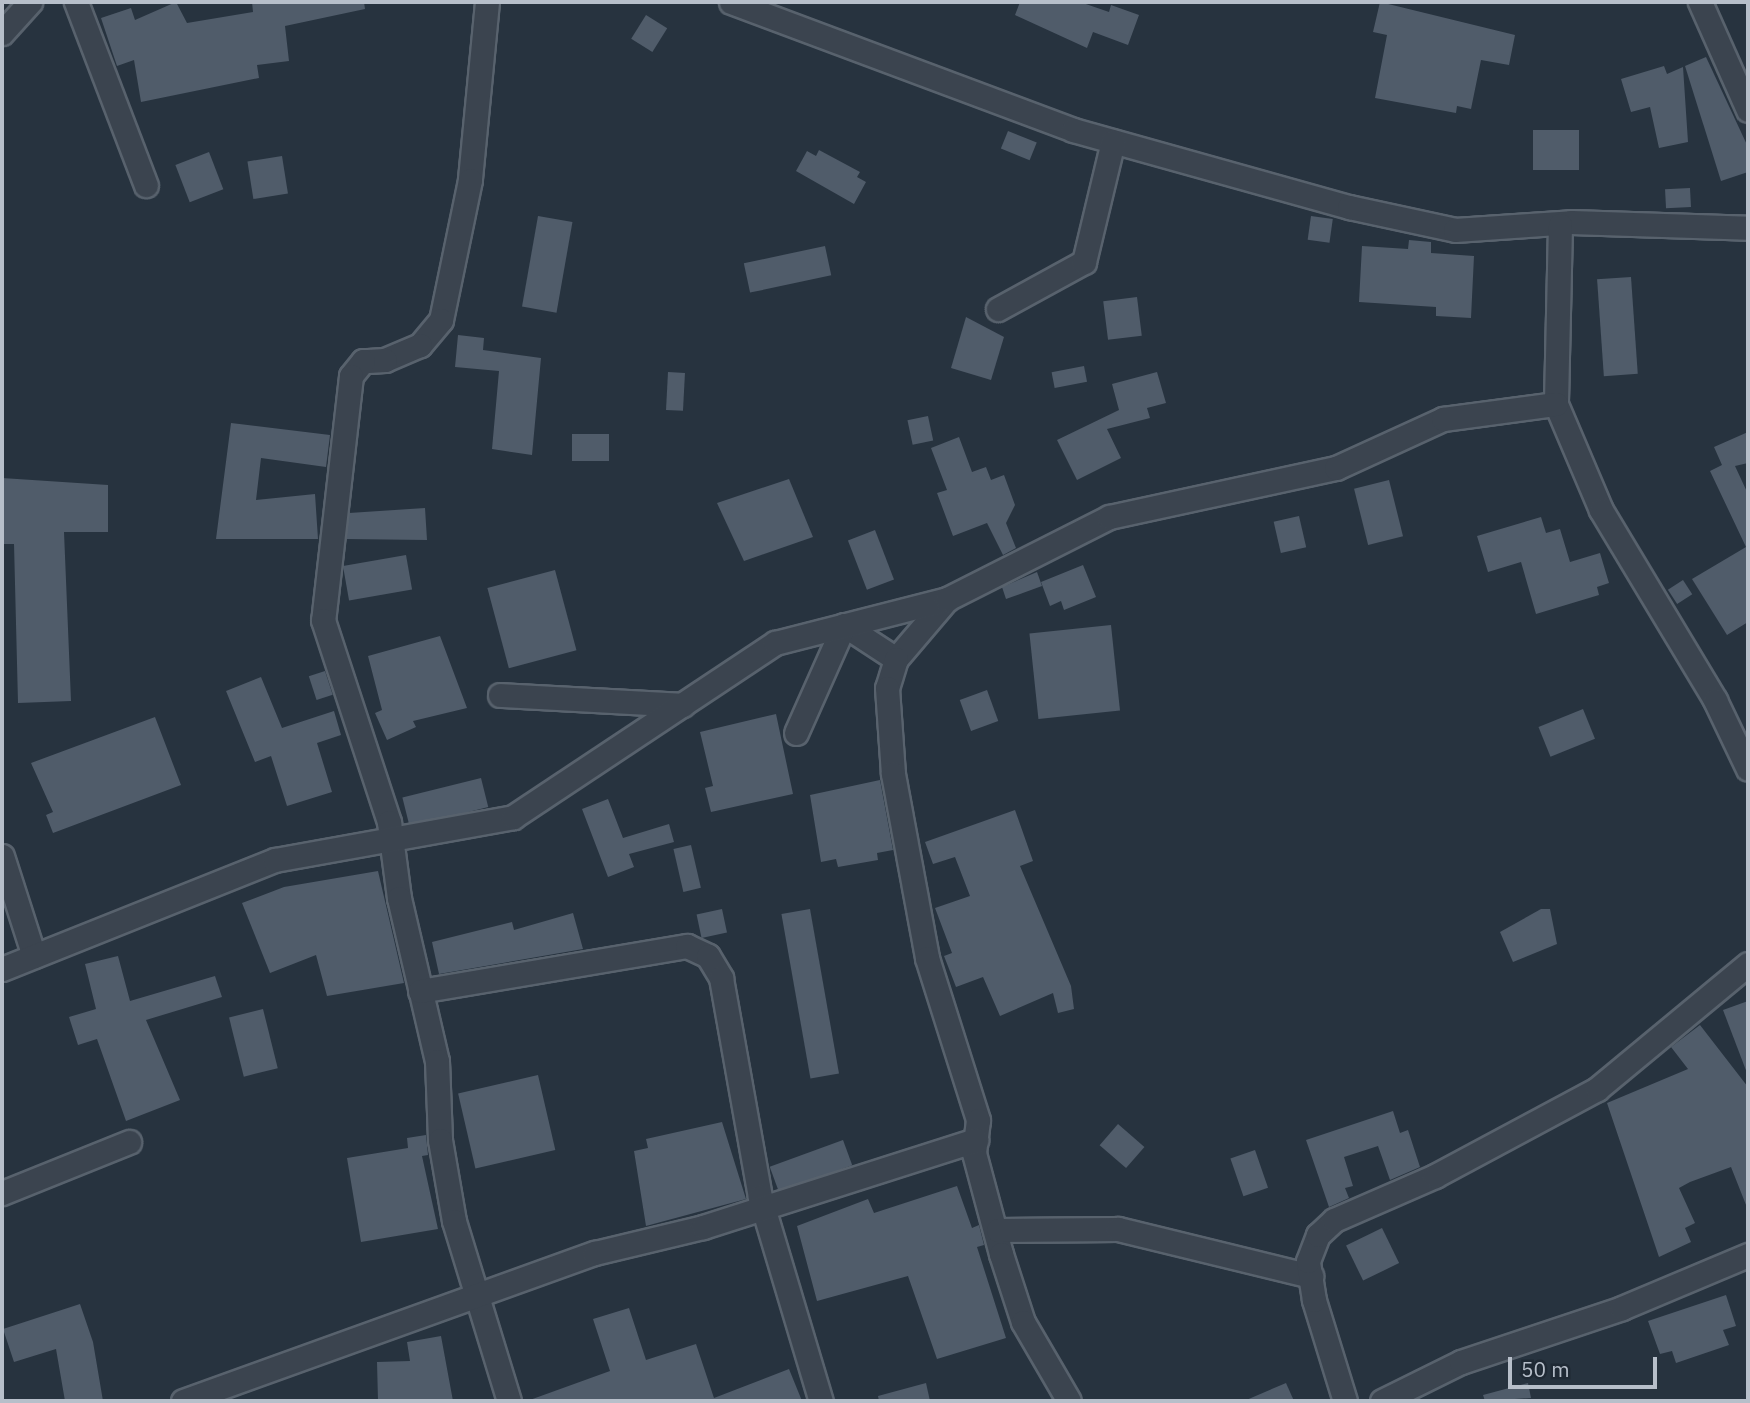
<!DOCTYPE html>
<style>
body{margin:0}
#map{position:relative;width:1750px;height:1403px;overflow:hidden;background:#27333f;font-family:"IBM Plex Sans",sans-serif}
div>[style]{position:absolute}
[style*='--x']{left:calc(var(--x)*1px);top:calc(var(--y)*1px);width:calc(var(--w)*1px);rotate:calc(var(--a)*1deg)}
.building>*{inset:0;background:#505c6a;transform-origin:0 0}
.roads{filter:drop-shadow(2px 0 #58626d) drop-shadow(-2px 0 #58626d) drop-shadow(0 2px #58626d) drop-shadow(0 -2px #58626d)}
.minor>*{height:23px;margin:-11.5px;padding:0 11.5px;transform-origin:11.5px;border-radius:11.5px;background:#3b444f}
span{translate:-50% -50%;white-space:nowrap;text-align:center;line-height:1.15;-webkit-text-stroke:5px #1f2934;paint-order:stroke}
.frame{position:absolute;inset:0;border:4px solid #b7bfca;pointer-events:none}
.scale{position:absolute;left:1508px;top:1357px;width:149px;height:32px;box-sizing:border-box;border:4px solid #b7bfca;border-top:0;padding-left:9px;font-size:21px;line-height:24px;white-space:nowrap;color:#b7bfca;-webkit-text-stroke:5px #1f2934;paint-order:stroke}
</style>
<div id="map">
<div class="building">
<i style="clip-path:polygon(176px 2px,187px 23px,253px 12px,252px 2px,364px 2px,365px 9px,285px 26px,289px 61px,257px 65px,259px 78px,141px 102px,134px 60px,117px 66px,101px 18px,131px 8px,135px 20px)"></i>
<i style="clip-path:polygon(1020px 2px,1080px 2px,1109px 12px,1111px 5px,1139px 15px,1128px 45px,1093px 32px,1087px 48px,1015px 15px)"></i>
<i style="clip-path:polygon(1380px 2px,1515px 35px,1509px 65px,1481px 60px,1471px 109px,1457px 106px,1456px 113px,1375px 98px,1387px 35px,1373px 32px)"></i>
<i style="left:646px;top:15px;width:25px;height:28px;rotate:32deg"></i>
<i style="clip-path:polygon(1706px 57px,1748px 147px,1748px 172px,1721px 181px,1685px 66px)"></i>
<i style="clip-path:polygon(1664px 66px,1667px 74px,1683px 67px,1688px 142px,1659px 148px,1650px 107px,1631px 112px,1621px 79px)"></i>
<i style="left:1533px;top:130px;width:46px;height:40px"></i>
<i style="left:1008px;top:131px;width:31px;height:19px;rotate:22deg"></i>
<i style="clip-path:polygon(819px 150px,860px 172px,857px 177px,866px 182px,854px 204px,796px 171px,807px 151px,816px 156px)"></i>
<i style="left:209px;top:152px;width:40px;height:36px;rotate:69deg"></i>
<i style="left:282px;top:156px;width:38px;height:35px;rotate:81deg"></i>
<i style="left:1690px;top:188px;width:19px;height:25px;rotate:87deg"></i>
<i style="left:538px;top:216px;width:35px;height:92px;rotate:10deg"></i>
<i style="left:1311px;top:216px;width:22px;height:24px;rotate:8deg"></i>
<i style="clip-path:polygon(1409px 240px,1431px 242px,1431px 253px,1474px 256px,1471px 318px,1436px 316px,1436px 307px,1359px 302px,1362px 246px,1408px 249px)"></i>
<i style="left:825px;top:246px;width:30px;height:83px;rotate:78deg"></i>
<i style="left:1631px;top:277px;width:97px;height:34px;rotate:86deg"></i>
<i style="left:1137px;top:297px;width:39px;height:34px;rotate:83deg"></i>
<i style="clip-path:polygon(966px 317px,1004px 337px,991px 380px,951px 368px)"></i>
<i style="clip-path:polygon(458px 335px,484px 338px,483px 350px,541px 358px,532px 455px,492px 449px,499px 371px,455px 367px)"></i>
<i style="left:1084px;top:366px;width:16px;height:33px;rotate:79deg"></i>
<i style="left:668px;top:372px;width:17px;height:38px;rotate:3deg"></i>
<i style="clip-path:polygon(1157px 372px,1166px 403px,1147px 408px,1150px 418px,1107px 429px,1121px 458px,1077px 480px,1057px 440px,1119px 410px,1112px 384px)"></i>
<i style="left:928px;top:416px;width:25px;height:21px;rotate:78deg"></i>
<i style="clip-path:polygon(231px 423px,330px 435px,326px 467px,261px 458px,256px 500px,315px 494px,318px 539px,216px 539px)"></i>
<i style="clip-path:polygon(1748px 432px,1748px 463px,1735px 466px,1748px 494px,1748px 622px,1727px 635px,1692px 579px,1746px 547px,1710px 471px,1722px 465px,1714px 447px)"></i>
<i style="left:572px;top:434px;width:37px;height:27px"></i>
<i style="clip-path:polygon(959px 437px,972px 472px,986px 467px,991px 480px,1004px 475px,1015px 505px,1006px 523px,1016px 548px,1003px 555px,987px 523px,953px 536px,937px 493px,947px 490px,931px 448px)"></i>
<i style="clip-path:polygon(2px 478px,108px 485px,108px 532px,64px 532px,71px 701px,18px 703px,14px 544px,2px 544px)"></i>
<i style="clip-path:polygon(789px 479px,813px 537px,744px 561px,717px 503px)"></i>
<i style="left:1389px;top:480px;width:58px;height:36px;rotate:76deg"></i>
<i style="clip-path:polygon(425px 508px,427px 540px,346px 539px,349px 513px)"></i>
<i style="left:1299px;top:516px;width:32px;height:26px;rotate:77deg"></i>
<i style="clip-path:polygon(1541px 517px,1546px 533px,1560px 529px,1570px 562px,1600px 553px,1609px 583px,1597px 587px,1599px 595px,1536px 614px,1521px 562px,1488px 572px,1477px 536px)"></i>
<i style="left:875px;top:530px;width:53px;height:29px;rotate:69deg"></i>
<i style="left:406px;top:555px;width:35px;height:64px;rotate:80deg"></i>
<i style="clip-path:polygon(1083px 565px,1096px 597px,1064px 610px,1061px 601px,1050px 606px,1041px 582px)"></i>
<i style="left:555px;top:570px;width:83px;height:70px;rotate:75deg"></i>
<i style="clip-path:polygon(1037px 572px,1042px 586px,1006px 599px,1002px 587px)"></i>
<i style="left:1683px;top:580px;width:17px;height:18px;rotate:57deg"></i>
<i style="left:1111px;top:625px;width:86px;height:82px;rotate:84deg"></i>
<i style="clip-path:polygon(440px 636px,467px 708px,413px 721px,416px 727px,387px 740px,375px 713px,382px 710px,368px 656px)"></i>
<i style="left:325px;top:671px;width:25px;height:17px;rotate:72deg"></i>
<i style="clip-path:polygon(261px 677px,282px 728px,334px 711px,341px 735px,317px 743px,332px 792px,287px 806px,271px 756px,255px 762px,226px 691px)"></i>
<i style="left:987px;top:690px;width:33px;height:29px;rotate:70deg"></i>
<i style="left:1583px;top:709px;width:32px;height:48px;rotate:68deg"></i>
<i style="clip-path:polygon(776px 714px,793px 794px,711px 812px,705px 788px,713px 786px,700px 732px)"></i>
<i style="clip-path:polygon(155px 717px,181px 785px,53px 833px,46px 815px,53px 812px,31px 763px)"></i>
<i style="left:481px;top:778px;width:30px;height:81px;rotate:76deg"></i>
<i style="clip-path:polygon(880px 780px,893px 850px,877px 853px,878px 860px,838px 867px,836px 859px,821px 862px,810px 795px)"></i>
<i style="clip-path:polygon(608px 799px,623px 838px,669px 824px,674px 842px,629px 854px,634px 867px,608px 877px,582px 809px)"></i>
<i style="clip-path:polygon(1015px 810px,1033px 861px,1020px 866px,1071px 986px,1074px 1009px,1058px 1013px,1053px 993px,1000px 1016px,983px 977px,956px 987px,944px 956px,952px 953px,935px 908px,970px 896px,955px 857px,933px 864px,925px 842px)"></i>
<i style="left:691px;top:845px;width:44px;height:18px;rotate:77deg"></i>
<i style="clip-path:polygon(378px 871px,404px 983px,327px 996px,316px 955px,270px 973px,242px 903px,284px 887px)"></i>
<i style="left:722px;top:909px;width:24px;height:26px;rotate:78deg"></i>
<i style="left:810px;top:909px;width:167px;height:29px;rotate:80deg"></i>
<i style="clip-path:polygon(1541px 909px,1550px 909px,1557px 944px,1513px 962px,1500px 932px)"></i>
<i style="clip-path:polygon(573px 913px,583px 949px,439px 974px,432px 942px,512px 922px,514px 930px)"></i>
<i style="clip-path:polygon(118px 956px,130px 1001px,215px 976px,222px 997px,146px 1020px,180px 1100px,126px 1121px,97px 1039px,78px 1045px,69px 1017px,96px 1009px,85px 964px)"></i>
<i style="clip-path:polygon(1748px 1001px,1748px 1073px,1747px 1073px,1723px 1010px)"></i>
<i style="left:263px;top:1009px;width:61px;height:35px;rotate:76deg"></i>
<i style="clip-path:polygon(1700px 1025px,1748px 1087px,1748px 1210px,1731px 1167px,1690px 1182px,1679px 1188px,1695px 1223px,1685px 1228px,1691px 1242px,1659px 1257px,1607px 1103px,1688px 1069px,1671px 1047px)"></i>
<i style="left:538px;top:1075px;width:77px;height:82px;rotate:77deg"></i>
<i style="clip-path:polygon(1393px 1111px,1400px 1133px,1408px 1130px,1420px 1167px,1390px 1180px,1378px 1146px,1344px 1157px,1353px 1186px,1345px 1188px,1349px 1198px,1329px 1207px,1306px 1140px)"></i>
<i style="clip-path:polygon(722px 1122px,746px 1199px,646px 1226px,634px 1151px,648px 1148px,646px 1139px)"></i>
<i style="left:1118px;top:1124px;width:35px;height:28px;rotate:41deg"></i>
<i style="clip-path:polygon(426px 1135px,428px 1155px,422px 1156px,438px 1229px,361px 1242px,347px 1158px,408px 1148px,407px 1138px)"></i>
<i style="left:843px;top:1140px;width:27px;height:78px;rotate:70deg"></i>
<i style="left:1255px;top:1150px;width:40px;height:26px;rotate:71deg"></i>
<i style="clip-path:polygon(957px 1186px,972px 1228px,979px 1225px,984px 1245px,977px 1247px,1006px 1338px,937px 1359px,908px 1276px,817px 1301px,797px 1226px,868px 1199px,874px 1213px)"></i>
<i style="left:1382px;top:1228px;width:39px;height:40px;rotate:64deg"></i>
<i style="clip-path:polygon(1726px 1295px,1736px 1326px,1723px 1330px,1729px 1345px,1676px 1363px,1672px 1351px,1660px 1354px,1648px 1321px)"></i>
<i style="clip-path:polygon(80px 1304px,93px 1342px,103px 1401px,65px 1401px,56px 1349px,14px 1362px,3px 1329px)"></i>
<i style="clip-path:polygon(629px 1308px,646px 1360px,696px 1344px,714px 1398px,789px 1369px,802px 1401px,527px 1401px,610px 1371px,593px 1319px)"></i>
<i style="clip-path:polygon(441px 1336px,453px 1401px,378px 1401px,377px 1362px,410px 1361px,407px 1342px)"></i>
<i style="clip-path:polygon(926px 1383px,930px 1401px,879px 1401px,878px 1396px)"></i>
<i style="clip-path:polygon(1286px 1383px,1294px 1401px,1244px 1401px)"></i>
<i style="clip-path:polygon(1528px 1383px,1531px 1398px,1485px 1401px,1483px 1395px)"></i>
</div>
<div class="roads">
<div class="minor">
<i style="--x:76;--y:2;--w:196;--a:69.1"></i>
<i style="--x:487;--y:2;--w:179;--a:95.5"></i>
<i style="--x:470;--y:180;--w:143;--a:101.7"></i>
<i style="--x:441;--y:320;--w:33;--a:130"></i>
<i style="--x:420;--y:345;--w:38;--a:157"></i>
<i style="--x:385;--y:360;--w:22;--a:177"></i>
<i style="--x:363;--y:361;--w:19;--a:129"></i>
<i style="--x:351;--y:376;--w:246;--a:96.5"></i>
<i style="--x:323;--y:620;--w:213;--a:71.9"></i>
<i style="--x:389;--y:822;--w:77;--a:82.5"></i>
<i style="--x:399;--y:898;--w:167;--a:76.9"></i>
<i style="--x:437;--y:1061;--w:79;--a:87.8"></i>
<i style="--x:440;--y:1140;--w:82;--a:80.2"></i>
<i style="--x:454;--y:1221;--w:188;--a:73"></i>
<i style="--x:731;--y:2;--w:365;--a:20.5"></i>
<i style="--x:1073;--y:130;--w:287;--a:15.6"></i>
<i style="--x:1349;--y:207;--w:108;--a:12.2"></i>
<i style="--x:1455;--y:230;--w:116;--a:-3.9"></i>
<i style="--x:1571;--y:222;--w:177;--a:1.9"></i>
<i style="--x:1700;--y:2;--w:118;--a:66"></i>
<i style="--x:2;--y:33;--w:42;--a:-47.9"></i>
<i style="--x:1560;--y:225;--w:179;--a:91.3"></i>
<i style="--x:1556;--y:404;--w:115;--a:67"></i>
<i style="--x:1601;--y:510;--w:222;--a:59"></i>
<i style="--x:1715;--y:700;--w:76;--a:64.4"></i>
<i style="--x:998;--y:309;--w:98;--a:-28.7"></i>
<i style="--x:1084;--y:262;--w:124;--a:-76.5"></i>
<i style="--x:844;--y:625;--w:62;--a:33.2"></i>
<i style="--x:896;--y:659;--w:79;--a:-49.6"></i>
<i style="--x:896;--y:659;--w:30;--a:107"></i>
<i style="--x:887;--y:688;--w:86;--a:86"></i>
<i style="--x:893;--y:774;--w:187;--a:79.5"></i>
<i style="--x:927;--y:958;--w:170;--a:72.5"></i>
<i style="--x:978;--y:1120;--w:33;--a:97"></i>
<i style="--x:974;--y:1153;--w:105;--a:75"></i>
<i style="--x:1001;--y:1254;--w:71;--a:72.1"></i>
<i style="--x:1023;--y:1322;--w:91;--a:59.8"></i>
<i style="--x:500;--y:695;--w:183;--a:3.1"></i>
<i style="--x:796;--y:733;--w:118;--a:-66"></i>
<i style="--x:2;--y:856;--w:105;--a:72.3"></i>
<i style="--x:2;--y:969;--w:294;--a:-21.8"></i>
<i style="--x:275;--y:860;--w:242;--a:-10.2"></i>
<i style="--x:513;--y:817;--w:315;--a:-33.6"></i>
<i style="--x:775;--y:643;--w:178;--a:-14.3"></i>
<i style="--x:947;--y:599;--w:182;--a:-26.8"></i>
<i style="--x:1109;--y:517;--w:232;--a:-12.2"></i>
<i style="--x:1336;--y:468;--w:118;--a:-24.6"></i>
<i style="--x:1443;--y:419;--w:114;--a:-7.6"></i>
<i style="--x:420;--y:991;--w:271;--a:-9.6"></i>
<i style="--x:687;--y:946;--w:23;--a:25"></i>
<i style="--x:708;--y:956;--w:26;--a:59"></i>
<i style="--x:721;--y:978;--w:222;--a:79.9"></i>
<i style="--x:760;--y:1197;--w:213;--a:73.4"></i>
<i style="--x:2;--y:1193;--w:137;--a:-21.9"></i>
<i style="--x:998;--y:1230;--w:120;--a:-0.5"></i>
<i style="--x:1118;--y:1229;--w:199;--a:13.7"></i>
<i style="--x:183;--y:1401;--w:438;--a:-19.8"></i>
<i style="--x:595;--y:1253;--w:111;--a:-13.5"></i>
<i style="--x:703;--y:1227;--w:287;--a:-17.7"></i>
<i style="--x:1345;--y:1401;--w:106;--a:-107.1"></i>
<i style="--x:1314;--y:1300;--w:39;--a:-99"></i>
<i style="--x:1308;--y:1261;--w:28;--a:-69"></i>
<i style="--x:1318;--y:1235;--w:22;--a:-43"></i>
<i style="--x:1334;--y:1220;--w:110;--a:-23.5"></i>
<i style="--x:1435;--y:1176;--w:184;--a:-28.2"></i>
<i style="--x:1597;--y:1089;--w:196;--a:-39.6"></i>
<i style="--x:1382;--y:1401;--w:88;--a:-26.3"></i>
<i style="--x:1461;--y:1362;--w:170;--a:-18.5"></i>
<i style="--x:1622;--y:1308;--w:137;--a:-22.8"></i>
</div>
</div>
<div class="frame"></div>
<div class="scale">50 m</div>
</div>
